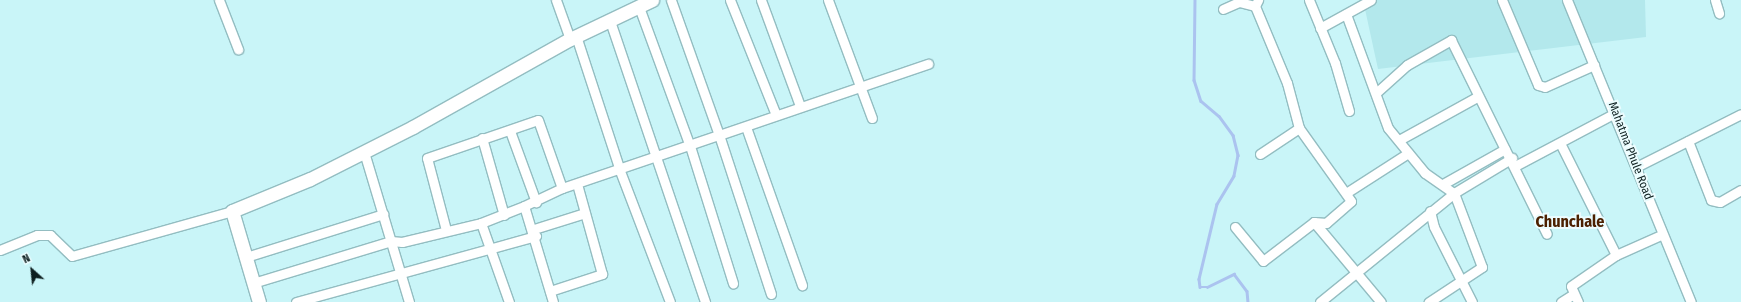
<!DOCTYPE html>
<style>
body{margin:0}
#map{position:relative;width:1741px;height:302px;overflow:hidden;background:#c9f5f8;font-family:"Fira Sans Condensed",sans-serif}
div>[style]{position:absolute}
[style*='--x']{left:calc(var(--x)*1px);top:calc(var(--y)*1px);width:calc(var(--w)*1px);rotate:calc(var(--a)*1deg)}
.built>*{inset:0;background:#b3e8ec}
.stream>*{height:2.5px;margin:-1.25px;padding:0 1.25px;transform-origin:1.25px;border-radius:1.25px;background:#abc3ef}
.roads{filter:drop-shadow(1px 0 #93bdc1) drop-shadow(-1px 0 #93bdc1) drop-shadow(0 1px #93bdc1) drop-shadow(0 -1px #93bdc1)}
.minor>*{height:9px;margin:-4.5px;padding:0 4.5px;transform-origin:4.5px;border-radius:4.5px;background:#fff}
.secondary>*{height:13px;margin:-6.5px;padding:0 6.5px;transform-origin:6.5px;border-radius:6.5px;background:#fff}
span{translate:-50% -50%;white-space:nowrap;text-align:center;line-height:1.15;-webkit-text-stroke:4px #ebfcfe;paint-order:stroke}
.street-label{font-size:12px;color:#0d1e1f}
.district-label{font-size:16px;color:#4c2000;font-weight:700}
.north{position:absolute;left:12px;top:250px;width:40px;height:40px;-webkit-text-stroke:3px #ebfcfe;paint-order:stroke;rotate:333deg;font-size:11px;font-weight:700;line-height:16px;text-align:center;color:#0d1e1f}
.north::after{content:'';display:block;margin:auto;width:14px;height:18px;background:#0d1e1f;clip-path:polygon(50% 0,100% 100%,50% 72%,0 100%)}
</style>
<div id="map">
<div class="built">
<i style="clip-path:polygon(1363px 0,1645px 0,1646px 37px,1378px 69px)"></i>
</div>
<div class="stream">
<i style="--x:1195;--y:0;--w:80;--a:90.7"></i>
<i style="--x:1194;--y:80;--w:22;--a:72"></i>
<i style="--x:1201;--y:101;--w:23;--a:40"></i>
<i style="--x:1219;--y:116;--w:24;--a:54"></i>
<i style="--x:1233;--y:135;--w:21;--a:76"></i>
<i style="--x:1238;--y:155;--w:21;--a:101"></i>
<i style="--x:1234;--y:176;--w:33;--a:121"></i>
<i style="--x:1217;--y:204;--w:77;--a:103.5"></i>
<i style="--x:1199;--y:279;--w:8;--a:83"></i>
<i style="--x:1200;--y:287;--w:7;--a:0"></i>
<i style="--x:1207;--y:287;--w:30;--a:-26"></i>
<i style="--x:1234;--y:274;--w:21;--a:53"></i>
<i style="--x:1247;--y:291;--w:11;--a:85"></i>
</div>
<div class="roads">
<div class="minor">
<i style="--x:219;--y:0;--w:53;--a:68.8"></i>
<i style="--x:556;--y:0;--w:41;--a:70.3"></i>
<i style="--x:730;--y:0;--w:124;--a:68.2"></i>
<i style="--x:761;--y:0;--w:113;--a:69.8"></i>
<i style="--x:828;--y:0;--w:126;--a:69.6"></i>
<i style="--x:1309;--y:0;--w:68;--a:67.6"></i>
<i style="--x:1335;--y:63;--w:50;--a:73.7"></i>
<i style="--x:1502;--y:0;--w:92;--a:67"></i>
<i style="--x:1538;--y:85;--w:7;--a:16"></i>
<i style="--x:1545;--y:87;--w:54;--a:-24.2"></i>
<i style="--x:1567;--y:0;--w:326;--a:67.7"></i>
<i style="--x:1715;--y:0;--w:14;--a:73"></i>
<i style="--x:639;--y:7;--w:148;--a:69.9"></i>
<i style="--x:690;--y:146;--w:144;--a:72.6"></i>
<i style="--x:1223;--y:9;--w:17;--a:-24"></i>
<i style="--x:1239;--y:2;--w:16;--a:14"></i>
<i style="--x:1346;--y:14;--w:121;--a:69.8"></i>
<i style="--x:1388;--y:128;--w:58;--a:50.6"></i>
<i style="--x:1425;--y:173;--w:35;--a:35"></i>
<i style="--x:1454;--y:193;--w:79;--a:69.3"></i>
<i style="--x:1482;--y:267;--w:64;--a:146.6"></i>
<i style="--x:610;--y:21;--w:297;--a:71.3"></i>
<i style="--x:1320;--y:28;--w:58;--a:-28.8"></i>
<i style="--x:576;--y:36;--w:142;--a:71.9"></i>
<i style="--x:620;--y:171;--w:140;--a:69.1"></i>
<i style="--x:1377;--y:92;--w:40;--a:-42"></i>
<i style="--x:1407;--y:65;--w:51;--a:-29.6"></i>
<i style="--x:1451;--y:40;--w:216;--a:63.7"></i>
<i style="--x:746;--y:127;--w:168;--a:70.5"></i>
<i style="--x:510;--y:131;--w:76;--a:69.9"></i>
<i style="--x:482;--y:138;--w:80;--a:74.1"></i>
<i style="--x:1399;--y:140;--w:89;--a:-28.9"></i>
<i style="--x:1688;--y:141;--w:63;--a:68.7"></i>
<i style="--x:1711;--y:200;--w:9;--a:13"></i>
<i style="--x:1720;--y:202;--w:24;--a:-30"></i>
<i style="--x:1561;--y:145;--w:123;--a:63.4"></i>
<i style="--x:364;--y:152;--w:157;--a:73.3"></i>
<i style="--x:1260;--y:154;--w:47;--a:-33.7"></i>
<i style="--x:1515;--y:166;--w:113;--a:-27.9"></i>
<i style="--x:1638;--y:166;--w:115;--a:-26.8"></i>
<i style="--x:1443;--y:184;--w:71;--a:-29.4"></i>
<i style="--x:1346;--y:193;--w:74;--a:-32.8"></i>
<i style="--x:1430;--y:211;--w:16;--a:76"></i>
<i style="--x:1434;--y:227;--w:84;--a:63.1"></i>
<i style="--x:1314;--y:222;--w:104;--a:50.1"></i>
<i style="--x:481;--y:223;--w:84;--a:70.5"></i>
<i style="--x:1235;--y:227;--w:44;--a:50.5"></i>
<i style="--x:1263;--y:261;--w:64;--a:-37.4"></i>
<i style="--x:1314;--y:222;--w:12;--a:5"></i>
<i style="--x:1326;--y:223;--w:33;--a:-41"></i>
<i style="--x:1351;--y:201;--w:90;--a:-125.5"></i>
<i style="--x:1299;--y:128;--w:47;--a:-104.9"></i>
<i style="--x:1287;--y:83;--w:83;--a:-112.6"></i>
<i style="--x:1255;--y:6;--w:7;--a:-63"></i>
<i style="--x:534;--y:229;--w:53;--a:-17.4"></i>
<i style="--x:446;--y:230;--w:74;--a:-104.8"></i>
<i style="--x:427;--y:158;--w:117;--a:-18.9"></i>
<i style="--x:538;--y:120;--w:72;--a:70.6"></i>
<i style="--x:0;--y:250;--w:40;--a:-22"></i>
<i style="--x:37;--y:235;--w:13;--a:0"></i>
<i style="--x:50;--y:235;--w:30;--a:44"></i>
<i style="--x:72;--y:256;--w:166;--a:-15.7"></i>
<i style="--x:246;--y:257;--w:144;--a:-17.4"></i>
<i style="--x:253;--y:283;--w:144;--a:-16.9"></i>
<i style="--x:391;--y:241;--w:11;--a:5"></i>
<i style="--x:402;--y:242;--w:81;--a:-13.5"></i>
<i style="--x:481;--y:223;--w:46;--a:-21.6"></i>
<i style="--x:550;--y:291;--w:55;--a:-18.1"></i>
<i style="--x:602;--y:274;--w:93;--a:-105.5"></i>
<i style="--x:771;--y:294;--w:167;--a:-108.1"></i>
<i style="--x:719;--y:135;--w:221;--a:-18.8"></i>
<i style="--x:296;--y:302;--w:249;--a:-15.4"></i>
<i style="--x:553;--y:302;--w:100;--a:-106.8"></i>
<i style="--x:524;--y:206;--w:42;--a:-25.3"></i>
<i style="--x:562;--y:188;--w:166;--a:-18.7"></i>
<i style="--x:719;--y:135;--w:143;--a:-109.6"></i>
<i style="--x:1320;--y:302;--w:173;--a:-39.1"></i>
<i style="--x:1454;--y:193;--w:68;--a:-31.1"></i>
<i style="--x:1561;--y:302;--w:13;--a:-32"></i>
<i style="--x:1578;--y:302;--w:17;--a:-114"></i>
<i style="--x:1571;--y:286;--w:55;--a:-34.6"></i>
<i style="--x:1616;--y:255;--w:49;--a:-24"></i>
</div>
<div class="secondary">
<i style="--x:259;--y:302;--w:95;--a:-106.5"></i>
<i style="--x:232;--y:211;--w:84;--a:-22.3"></i>
<i style="--x:310;--y:179;--w:115;--a:-26.8"></i>
<i style="--x:413;--y:127;--w:180;--a:-29.3"></i>
<i style="--x:570;--y:39;--w:91;--a:-25.4"></i>
</div>
</div>
<div class="street-label">
<span style="left:1630px;top:151px;rotate:69deg">Mahatma Phule Road</span>
</div>
<div class="district-label">
<span style="left:1570px;top:222px">Chunchale</span>
</div>
<div class="north">N</div>
</div>
